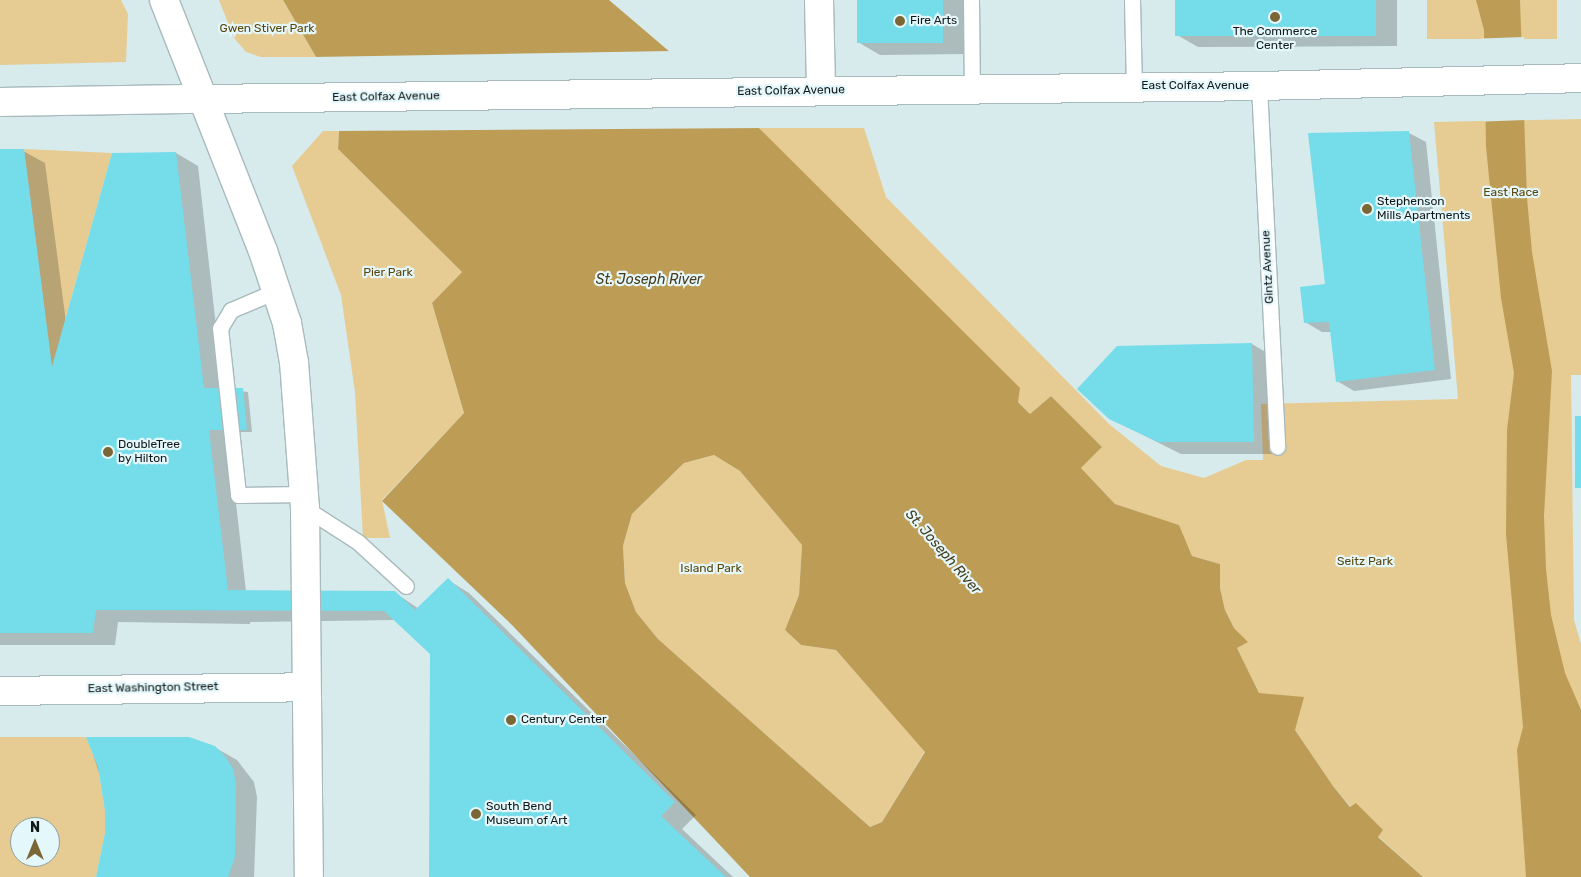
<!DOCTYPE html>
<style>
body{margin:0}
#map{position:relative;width:1581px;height:877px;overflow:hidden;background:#d7eaec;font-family:Rubik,sans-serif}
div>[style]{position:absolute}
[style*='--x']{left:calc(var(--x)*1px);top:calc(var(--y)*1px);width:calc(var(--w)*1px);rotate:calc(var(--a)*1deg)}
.green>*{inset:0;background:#e6cc93;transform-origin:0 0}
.water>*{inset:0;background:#bd9d55}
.pier>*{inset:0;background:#d7eaec;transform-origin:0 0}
.shadow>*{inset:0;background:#0003}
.building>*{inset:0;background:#75dcea;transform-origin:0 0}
.roads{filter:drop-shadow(1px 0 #a8babc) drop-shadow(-1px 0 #a8babc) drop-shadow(0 1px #a8babc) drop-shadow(0 -1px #a8babc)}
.lane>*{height:15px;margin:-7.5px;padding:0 7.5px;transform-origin:7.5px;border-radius:7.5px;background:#fff}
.street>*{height:28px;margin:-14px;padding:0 14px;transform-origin:14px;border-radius:14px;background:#fff}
.secondary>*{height:28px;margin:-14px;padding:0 14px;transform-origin:14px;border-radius:14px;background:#fff}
.primary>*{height:28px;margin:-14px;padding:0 14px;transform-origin:14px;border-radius:14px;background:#fff}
.dots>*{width:14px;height:14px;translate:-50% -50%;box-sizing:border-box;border:2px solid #e4f7fa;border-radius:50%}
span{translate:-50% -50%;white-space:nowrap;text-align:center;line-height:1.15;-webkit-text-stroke:4.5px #e4f7fa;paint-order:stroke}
.poi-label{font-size:12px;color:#12191a}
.left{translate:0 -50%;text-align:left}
.park-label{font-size:12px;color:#5b450b}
.street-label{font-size:12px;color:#12191a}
.water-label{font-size:14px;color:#493b1b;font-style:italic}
.north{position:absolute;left:10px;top:817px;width:50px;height:50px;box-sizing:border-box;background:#e4f7fa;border:1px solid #909ea0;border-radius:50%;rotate:0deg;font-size:14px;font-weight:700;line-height:20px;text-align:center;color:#12191a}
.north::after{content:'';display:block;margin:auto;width:18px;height:22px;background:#7b6635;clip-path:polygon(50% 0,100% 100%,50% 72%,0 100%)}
</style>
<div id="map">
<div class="green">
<i style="clip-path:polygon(0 0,121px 0,128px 14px,126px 62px,0 65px)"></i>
<i style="clip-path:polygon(219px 0,283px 0,316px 57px,261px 57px,246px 52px,234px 38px)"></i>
<i style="left:1427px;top:0;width:130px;height:39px"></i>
<i style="clip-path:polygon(1581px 119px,1581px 375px,1571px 375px,1574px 620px,1581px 644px,1581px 877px,1423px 877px,1378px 836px,1383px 830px,1351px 807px,1333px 786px,1295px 730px,1259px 693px,1237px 648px,1247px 642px,1234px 628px,1225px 610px,1220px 588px,1220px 564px,1192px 556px,1178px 525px,1115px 504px,1081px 468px,1102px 447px,1051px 396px,1030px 414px,759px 128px,864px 128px,886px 197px,1109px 424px,1161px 466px,1204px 478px,1246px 460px,1263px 460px,1261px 404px,1458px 399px,1434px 122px)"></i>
<i style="clip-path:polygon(323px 131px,339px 131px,338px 149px,462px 272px,432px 303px,464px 413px,382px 500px,390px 538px,363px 538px,355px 392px,341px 295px,292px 166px)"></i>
<i style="clip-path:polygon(24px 149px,112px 153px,52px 367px)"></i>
<i style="clip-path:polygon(714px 455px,740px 471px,802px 545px,799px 595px,785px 630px,801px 645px,836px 650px,925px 751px,882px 822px,870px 827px,658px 639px,636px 612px,625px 583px,623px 546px,632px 514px,684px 463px)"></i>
<i style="clip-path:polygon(evenodd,0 737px,86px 737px,98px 767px,105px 811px,105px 833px,96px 877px,0 877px,0 737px,20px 827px,50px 827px,50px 857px,20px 857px,20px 827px)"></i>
</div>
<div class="water">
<i style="clip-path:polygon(evenodd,283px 0,609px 0,759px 128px,1020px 388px,1018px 402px,1030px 414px,1051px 396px,1102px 447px,1081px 468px,1115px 504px,1179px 525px,1192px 556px,1220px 564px,1220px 588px,1225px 610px,1234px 628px,1248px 642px,1237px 648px,1259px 693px,1304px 697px,1295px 730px,1333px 786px,1350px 807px,1356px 803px,1383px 830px,1378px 837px,1423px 877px,750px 877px,512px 625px,382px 501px,464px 413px,432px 303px,462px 272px,338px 149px,339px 131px,316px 57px,283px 0,714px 455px,740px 471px,802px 545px,799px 595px,785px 630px,801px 645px,836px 650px,925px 752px,882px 822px,870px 827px,658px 639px,636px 612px,625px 583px,623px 546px,632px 514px,684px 463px,714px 455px)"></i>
<i style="clip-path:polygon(1476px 0,1520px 0,1527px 198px,1532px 252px,1552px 371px,1544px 516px,1546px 569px,1551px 615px,1565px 673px,1581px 710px,1581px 877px,1526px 877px,1517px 750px,1523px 727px,1506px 534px,1507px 430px,1514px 373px,1501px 298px,1486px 147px,1484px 30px)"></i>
</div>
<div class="pier">
<i style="left:1524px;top:37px;width:83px;height:43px;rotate:88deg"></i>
<i style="clip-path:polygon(671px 51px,763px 128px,336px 131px,313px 57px)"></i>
</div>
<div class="shadow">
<i style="clip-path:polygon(858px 0,965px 0,966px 54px,880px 55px,858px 42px)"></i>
<i style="clip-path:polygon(1176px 0,1397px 0,1397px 46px,1198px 47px,1177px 35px)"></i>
<i style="clip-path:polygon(1409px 133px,1426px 142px,1451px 379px,1354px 391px,1337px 381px,1331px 332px,1322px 332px,1305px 322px)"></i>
<i style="clip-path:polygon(0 151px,23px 151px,45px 163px,66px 322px,176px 153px,198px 166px,223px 389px,248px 392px,252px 432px,228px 432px,246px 592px,394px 592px,419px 609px,448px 580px,469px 593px,696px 815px,682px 829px,733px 877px,432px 877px,431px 654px,395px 620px,250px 622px,250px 624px,118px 622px,115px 645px,0 645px)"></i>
<i style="clip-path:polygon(1252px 344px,1274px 357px,1275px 454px,1181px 454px,1109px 418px)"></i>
<i style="clip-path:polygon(88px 738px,214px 747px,237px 760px,254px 782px,257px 797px,254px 877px,97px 877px,106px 833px,104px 789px)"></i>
</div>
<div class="building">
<i style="left:857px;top:0;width:86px;height:43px"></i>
<i style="left:1175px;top:0;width:201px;height:36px"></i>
<i style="clip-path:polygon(1409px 131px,1435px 370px,1336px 382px,1329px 322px,1304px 323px,1300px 287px,1325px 284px,1308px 133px)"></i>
<i style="clip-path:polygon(0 149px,24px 149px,52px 367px,112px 153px,176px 152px,204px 388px,243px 388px,247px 430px,209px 430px,228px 590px,395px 591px,415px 610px,448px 578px,675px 802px,661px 816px,726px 877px,429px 877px,430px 654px,384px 611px,96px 610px,93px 633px,0 633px)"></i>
<i style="clip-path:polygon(1252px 343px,1254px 442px,1158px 442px,1109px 419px,1077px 389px,1117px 346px)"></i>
<i style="left:1575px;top:416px;width:6px;height:72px"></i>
<i style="clip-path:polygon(86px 737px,189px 737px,215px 746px,225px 756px,233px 769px,236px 784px,235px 857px,228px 877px,96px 877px,105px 833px,105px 811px,98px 767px)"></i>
</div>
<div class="roads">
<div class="lane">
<i style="--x:971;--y:0;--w:89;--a:89.4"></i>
<i style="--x:1132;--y:0;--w:87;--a:88.7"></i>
<i style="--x:1259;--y:86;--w:361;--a:87.1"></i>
<i style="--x:276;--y:291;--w:49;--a:157.1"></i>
<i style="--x:231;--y:310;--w:21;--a:121"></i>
<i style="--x:220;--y:328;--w:168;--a:83.8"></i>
<i style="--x:238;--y:495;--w:66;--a:-0.9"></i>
<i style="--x:305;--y:508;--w:63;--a:32.7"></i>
<i style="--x:358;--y:542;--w:65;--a:42.5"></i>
</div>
<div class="street">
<i style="--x:819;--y:0;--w:90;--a:88.7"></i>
</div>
<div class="secondary">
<i style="--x:0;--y:102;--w:202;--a:-0.9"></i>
<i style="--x:0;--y:691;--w:306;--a:-0.7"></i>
</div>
<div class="primary">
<i style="--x:164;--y:0;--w:270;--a:68.5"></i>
<i style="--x:263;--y:251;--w:76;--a:71.6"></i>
<i style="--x:287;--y:323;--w:40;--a:80"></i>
<i style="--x:294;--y:362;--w:146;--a:85.7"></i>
<i style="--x:305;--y:508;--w:369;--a:89.4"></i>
<i style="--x:202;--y:99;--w:1057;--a:-0.7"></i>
<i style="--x:1259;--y:86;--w:322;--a:-1.4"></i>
</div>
</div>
<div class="dots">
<i style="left:1275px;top:17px;background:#7b6635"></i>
<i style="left:900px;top:21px;background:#7b6635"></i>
<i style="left:1367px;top:209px;background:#7b6635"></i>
<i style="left:108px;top:452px;background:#7b6635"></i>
<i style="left:511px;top:720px;background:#7b6635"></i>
<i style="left:476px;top:814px;background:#7b6635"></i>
</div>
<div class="poi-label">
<span class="left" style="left:910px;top:21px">Fire Arts</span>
<span style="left:1275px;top:39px">The Commerce<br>Center</span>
<span class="left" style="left:1377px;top:209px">Stephenson<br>Mills Apartments</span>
<span class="left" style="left:118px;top:452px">DoubleTree<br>by Hilton</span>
<span class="left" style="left:521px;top:720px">Century Center</span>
<span class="left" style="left:486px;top:814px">South Bend<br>Museum of Art</span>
</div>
<div class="park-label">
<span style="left:267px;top:29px">Gwen Stiver Park</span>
<span style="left:1511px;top:193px">East Race</span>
<span style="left:388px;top:273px">Pier Park</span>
<span style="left:1365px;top:562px">Seitz Park</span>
<span style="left:711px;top:569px">Island Park</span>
</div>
<div class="street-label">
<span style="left:1195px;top:86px">East Colfax Avenue</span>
<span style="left:791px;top:91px;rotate:-1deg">East Colfax Avenue</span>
<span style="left:386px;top:97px;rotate:-1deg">East Colfax Avenue</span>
<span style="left:1268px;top:267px;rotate:-93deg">Gintz Avenue</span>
<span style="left:153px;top:688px;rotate:-1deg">East Washington Street</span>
</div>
<div class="water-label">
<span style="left:649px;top:280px">St. Joseph River</span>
<span style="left:943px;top:552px;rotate:49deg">St. Joseph River</span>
</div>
<div class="north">N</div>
</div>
